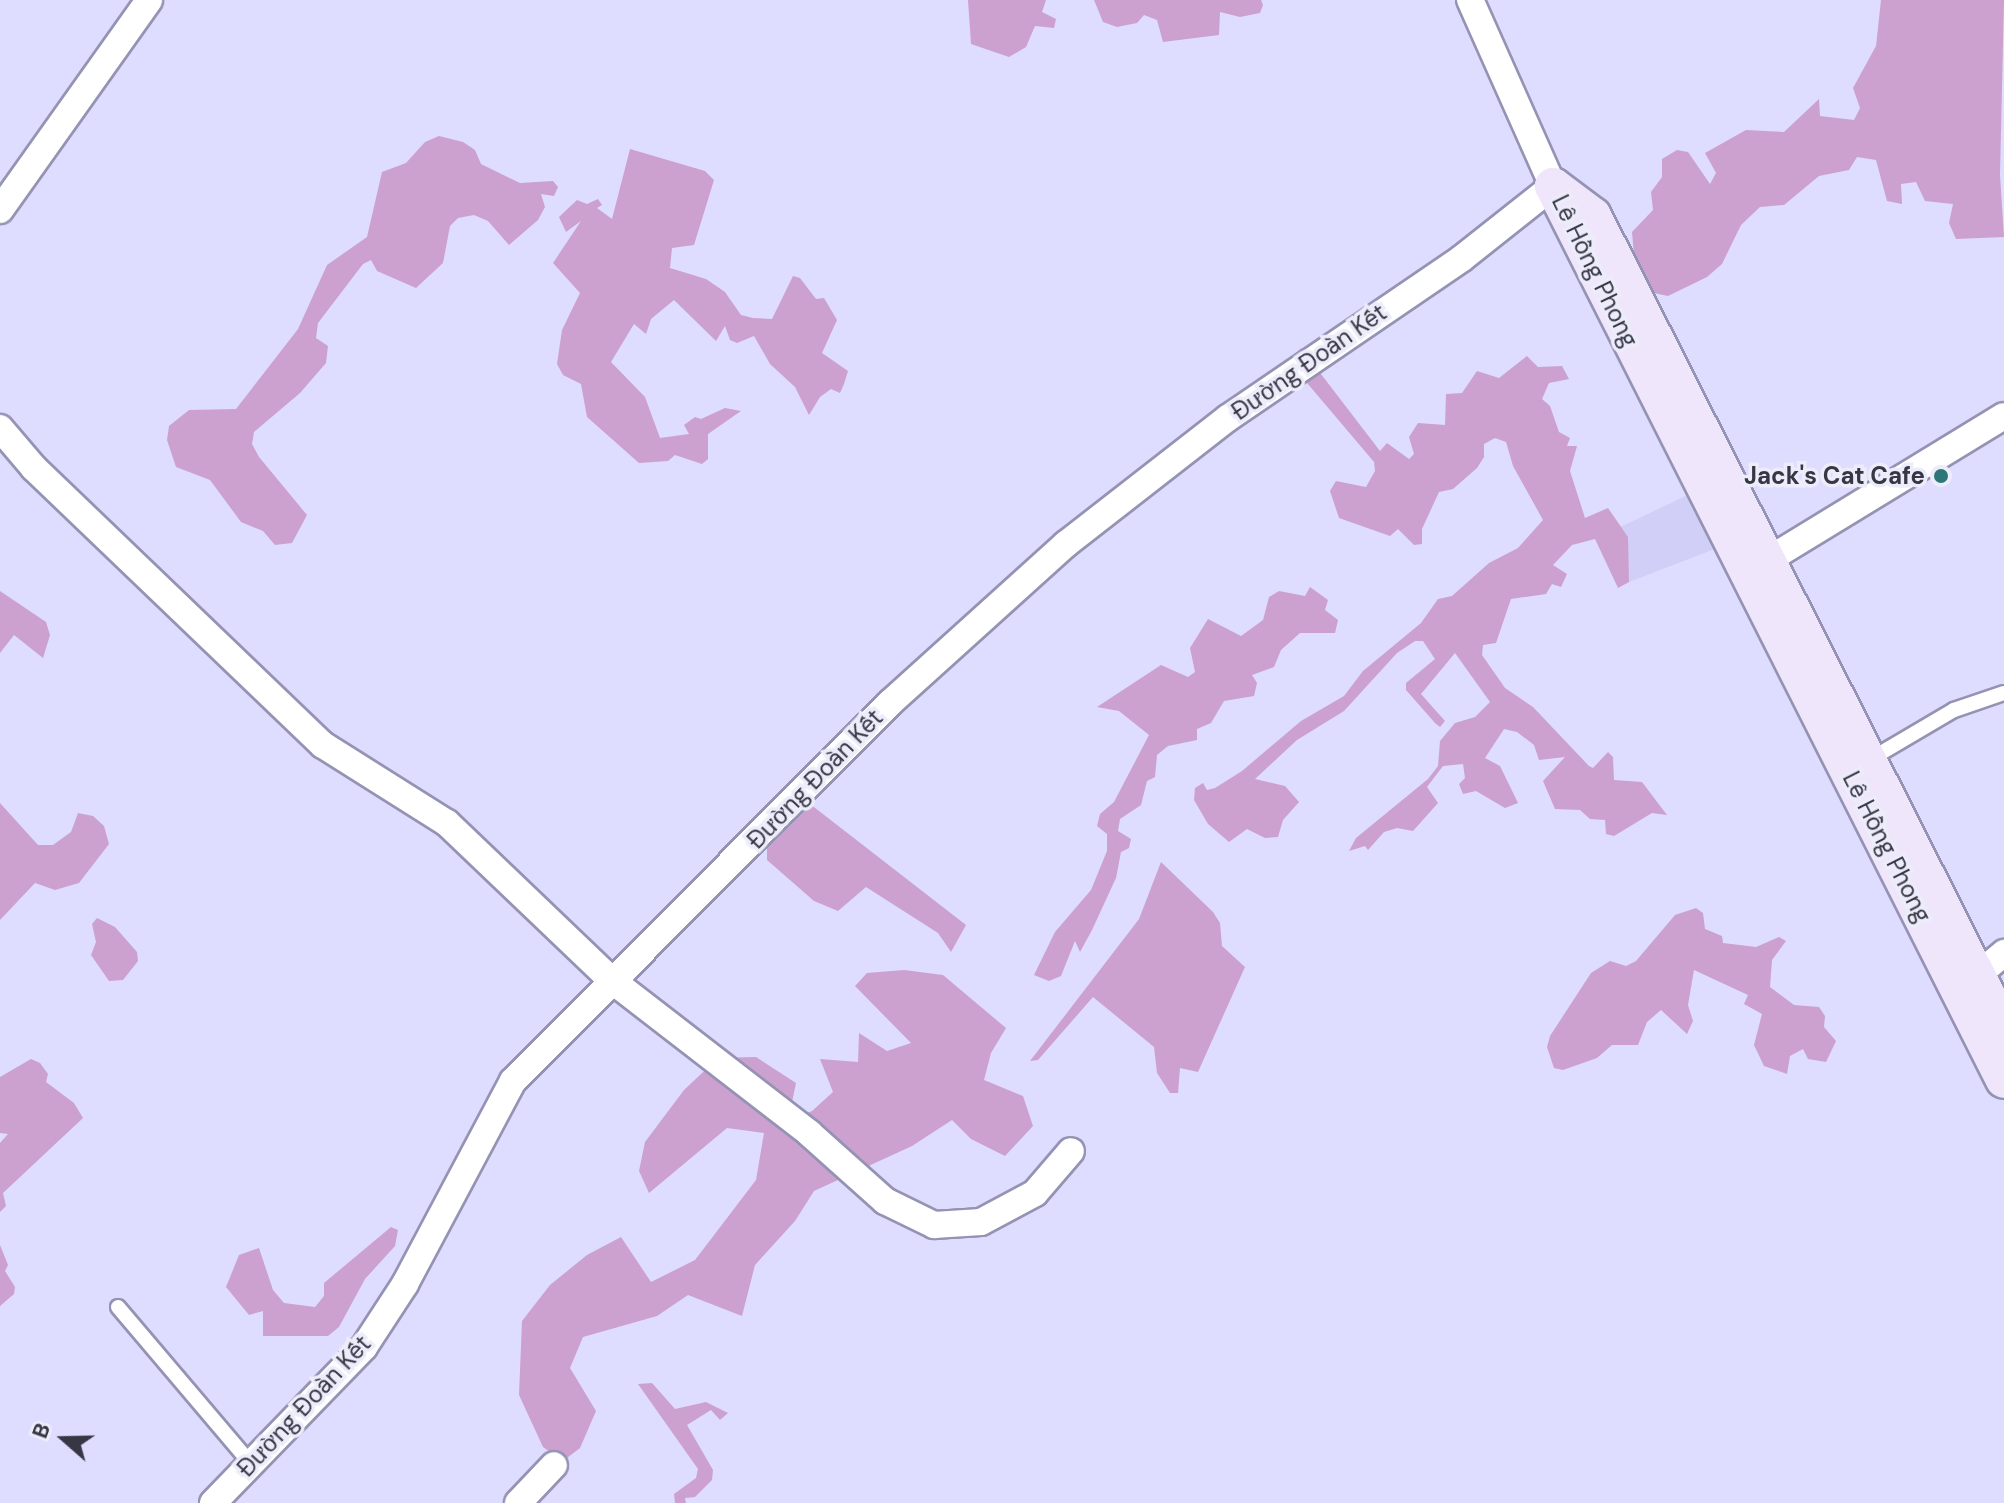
<!DOCTYPE html>
<meta charset="utf-8">
<style>
body{margin:0}
#map{position:relative;width:2004px;height:1503px;overflow:hidden;background:#dedcff;font-family:"DM Sans",sans-serif}
div>[style]{position:absolute}
[style*='--x']{left:calc(var(--x)*1px);top:calc(var(--y)*1px);width:calc(var(--w)*1px);rotate:calc(var(--a)*1deg)}
.built>*{inset:0;background:#d1cff8}
.green>*{inset:0;background:#cca1cf}
.roads{filter:drop-shadow(2px 0 #9593b3) drop-shadow(-2px 0 #9593b3) drop-shadow(0 2px #9593b3) drop-shadow(0 -2px #9593b3)}
.lane>*{height:14px;margin:-7px;padding:0 7px;transform-origin:7px;border-radius:7px;background:#fff}
.street>*{height:26px;margin:-13px;padding:0 13px;transform-origin:13px;border-radius:13px;background:#fff}
.secondary>*{height:36px;margin:-18px;padding:0 18px;transform-origin:18px;border-radius:18px;background:#efe6fb}
.dots>*{width:22px;height:22px;translate:-50% -50%;box-sizing:border-box;border:4px solid #ececfa;border-radius:50%}
span{translate:-50% -50%;white-space:nowrap;text-align:center;line-height:1.15;-webkit-text-stroke:7px #ececfa;paint-order:stroke}
.street-label{font-size:24px;color:#373644}
.poi-label{font-size:24px;color:#373644;font-weight:700}
.right{translate:-100% -50%;text-align:right}
.north{position:absolute;left:24px;top:1399px;width:80px;height:80px;-webkit-text-stroke:6px #ececfa;paint-order:stroke;rotate:290deg;font-size:22px;font-weight:700;line-height:32px;text-align:center;color:#373644}
.north::after{content:'';display:block;margin:auto;width:28px;height:36px;background:#373644;clip-path:polygon(50% 0,100% 100%,50% 72%,0 100%)}
</style>
<div id="map">
<div class="built">
<i style="clip-path:polygon(1692px 493px,1720px 547px,1629px 582px,1595px 539px)"></i>
</div>
<div class="green">
<i style="clip-path:polygon(968px 0,1046px 0,1042px 12px,1056px 19px,1054px 28px,1035px 26px,1026px 47px,1009px 57px,971px 44px)"></i>
<i style="clip-path:polygon(1094px 0,1261px 0,1263px 5px,1260px 13px,1240px 17px,1220px 12px,1219px 35px,1163px 42px,1157px 20px,1144px 15px,1137px 23px,1117px 27px,1103px 22px)"></i>
<i style="clip-path:polygon(1881px 0,2004px 0,2000px 175px,2004px 237px,1956px 239px,1949px 223px,1953px 204px,1925px 201px,1916px 182px,1901px 184px,1902px 204px,1887px 201px,1876px 160px,1857px 157px,1849px 170px,1819px 176px,1784px 205px,1760px 207px,1741px 225px,1722px 264px,1707px 277px,1668px 296px,1654px 293px,1634px 255px,1632px 232px,1653px 210px,1651px 192px,1662px 177px,1662px 159px,1677px 150px,1688px 152px,1710px 184px,1716px 173px,1705px 153px,1746px 130px,1784px 132px,1819px 99px,1820px 116px,1854px 120px,1860px 108px,1853px 88px,1876px 46px)"></i>
<i style="clip-path:polygon(439px 136px,463px 142px,475px 150px,481px 164px,520px 183px,553px 181px,558px 187px,554px 196px,541px 194px,545px 207px,538px 220px,509px 245px,488px 221px,474px 215px,458px 218px,450px 226px,443px 263px,416px 288px,377px 271px,371px 260px,363px 264px,318px 323px,316px 338px,328px 346px,326px 363px,300px 393px,254px 432px,252px 444px,259px 457px,307px 515px,292px 543px,275px 545px,263px 531px,241px 522px,210px 480px,176px 467px,167px 440px,169px 426px,189px 410px,236px 409px,298px 329px,327px 265px,367px 237px,382px 172px,406px 163px,425px 142px)"></i>
<i style="clip-path:polygon(630px 149px,705px 171px,714px 180px,694px 245px,672px 248px,670px 268px,706px 279px,725px 292px,741px 315px,753px 318px,772px 319px,793px 276px,800px 278px,816px 299px,824px 298px,837px 320px,822px 353px,848px 371px,844px 384px,840px 393px,831px 389px,820px 397px,809px 415px,795px 387px,770px 364px,754px 336px,737px 343px,730px 340px,725px 326px,716px 341px,674px 300px,651px 319px,646px 334px,634px 324px,611px 362px,645px 397px,660px 438px,689px 434px,684px 425px,695px 417px,701px 419px,725px 408px,741px 411px,708px 434px,708px 459px,702px 464px,675px 455px,668px 461px,639px 463px,587px 417px,581px 384px,563px 375px,557px 364px,562px 330px,580px 293px,553px 263px,581px 221px,566px 232px,559px 217px,577px 200px,587px 204px,598px 199px,602px 205px,597px 208px,612px 219px)"></i>
<i style="clip-path:polygon(1301px 348px,1380px 451px,1387px 443px,1409px 459px,1414px 454px,1409px 437px,1418px 423px,1445px 425px,1446px 394px,1462px 393px,1477px 371px,1499px 378px,1527px 356px,1538px 367px,1562px 366px,1569px 379px,1549px 383px,1542px 399px,1550px 406px,1559px 432px,1570px 438px,1567px 446px,1577px 446px,1570px 471px,1585px 518px,1608px 508px,1628px 537px,1629px 582px,1618px 588px,1595px 539px,1572px 545px,1553px 565px,1567px 574px,1561px 587px,1552px 584px,1546px 594px,1511px 599px,1496px 643px,1483px 645px,1482px 655px,1505px 688px,1533px 707px,1589px 766px,1593px 768px,1608px 752px,1613px 757px,1614px 780px,1642px 782px,1667px 815px,1652px 813px,1614px 836px,1606px 834px,1605px 820px,1590px 819px,1580px 810px,1555px 809px,1543px 781px,1565px 757px,1539px 760px,1534px 745px,1517px 732px,1504px 729px,1485px 758px,1500px 766px,1518px 803px,1505px 808px,1476px 791px,1463px 794px,1459px 784px,1465px 778px,1463px 764px,1443px 766px,1427px 787px,1438px 803px,1413px 831px,1397px 828px,1384px 832px,1368px 850px,1365px 846px,1349px 851px,1356px 838px,1428px 779px,1438px 766px,1440px 741px,1455px 723px,1475px 717px,1490px 702px,1455px 653px,1421px 694px,1445px 721px,1440px 727px,1435px 723px,1406px 690px,1406px 683px,1435px 659px,1423px 641px,1415px 641px,1397px 653px,1344px 711px,1297px 740px,1255px 779px,1285px 786px,1299px 802px,1283px 820px,1278px 837px,1265px 838px,1247px 829px,1229px 842px,1208px 824px,1194px 800px,1195px 788px,1203px 783px,1207px 790px,1215px 788px,1242px 771px,1301px 721px,1344px 696px,1363px 671px,1421px 623px,1438px 599px,1452px 596px,1489px 563px,1518px 548px,1543px 520px,1513px 466px,1506px 442px,1495px 438px,1484px 444px,1484px 457px,1477px 468px,1453px 489px,1439px 492px,1422px 529px,1422px 544px,1414px 545px,1398px 529px,1390px 536px,1339px 518px,1330px 491px,1336px 481px,1366px 487px,1375px 471px,1374px 462px,1302px 377px,1293px 357px)"></i>
<i style="clip-path:polygon(1310px 587px,1328px 600px,1325px 610px,1338px 620px,1335px 633px,1300px 633px,1281px 650px,1274px 667px,1252px 675px,1257px 683px,1254px 696px,1224px 701px,1211px 723px,1197px 729px,1197px 740px,1168px 746px,1157px 755px,1155px 777px,1147px 781px,1141px 805px,1120px 819px,1118px 831px,1131px 839px,1129px 848px,1121px 852px,1116px 878px,1092px 930px,1080px 952px,1075px 941px,1061px 976px,1049px 981px,1034px 975px,1055px 932px,1091px 890px,1107px 851px,1107px 834px,1097px 826px,1100px 814px,1114px 802px,1149px 735px,1119px 711px,1097px 707px,1161px 665px,1188px 677px,1195px 672px,1190px 648px,1208px 619px,1241px 636px,1263px 620px,1269px 597px,1279px 591px,1305px 596px)"></i>
<i style="clip-path:polygon(0 591px,46px 622px,50px 635px,43px 658px,14px 635px,0 653px)"></i>
<i style="clip-path:polygon(0 803px,38px 845px,53px 845px,71px 832px,78px 813px,93px 816px,104px 826px,109px 844px,79px 883px,55px 890px,35px 883px,0 920px)"></i>
<i style="clip-path:polygon(810px 804px,966px 925px,951px 952px,938px 933px,866px 887px,838px 911px,814px 901px,767px 860px,767px 847px)"></i>
<i style="clip-path:polygon(1161px 862px,1213px 912px,1220px 923px,1222px 946px,1245px 967px,1198px 1072px,1180px 1068px,1178px 1093px,1170px 1093px,1157px 1073px,1154px 1047px,1093px 997px,1038px 1060px,1030px 1061px,1139px 919px)"></i>
<i style="clip-path:polygon(1696px 908px,1703px 913px,1705px 929px,1722px 936px,1723px 943px,1756px 947px,1779px 937px,1786px 941px,1772px 960px,1770px 987px,1794px 1005px,1819px 1007px,1825px 1016px,1824px 1027px,1836px 1041px,1826px 1062px,1808px 1059px,1803px 1049px,1790px 1056px,1787px 1074px,1764px 1066px,1754px 1045px,1762px 1014px,1744px 1004px,1748px 995px,1694px 970px,1688px 1005px,1693px 1021px,1687px 1034px,1661px 1010px,1647px 1022px,1638px 1045px,1612px 1045px,1597px 1058px,1563px 1070px,1554px 1068px,1547px 1047px,1550px 1036px,1591px 973px,1610px 961px,1626px 966px,1636px 961px,1675px 915px)"></i>
<i style="clip-path:polygon(97px 918px,115px 927px,137px 952px,138px 961px,123px 980px,109px 981px,91px 955px,96px 942px,92px 924px)"></i>
<i style="clip-path:polygon(904px 970px,943px 975px,1006px 1028px,991px 1053px,984px 1080px,1023px 1096px,1033px 1126px,1005px 1156px,971px 1139px,952px 1120px,912px 1146px,814px 1191px,795px 1221px,755px 1265px,742px 1316px,688px 1295px,657px 1316px,583px 1337px,570px 1368px,596px 1411px,580px 1448px,563px 1461px,543px 1447px,519px 1395px,522px 1321px,550px 1285px,587px 1255px,621px 1237px,651px 1282px,695px 1260px,756px 1180px,764px 1133px,727px 1128px,649px 1193px,639px 1171px,645px 1142px,684px 1090px,718px 1058px,756px 1057px,796px 1083px,788px 1121px,812px 1111px,833px 1092px,820px 1059px,858px 1062px,859px 1033px,887px 1051px,911px 1043px,855px 986px,867px 973px)"></i>
<i style="clip-path:polygon(31px 1059px,40px 1063px,48px 1074px,46px 1082px,74px 1103px,83px 1118px,3px 1193px,6px 1206px,0 1212px,0 1143px,8px 1134px,0 1133px,0 1077px)"></i>
<i style="clip-path:polygon(391px 1227px,398px 1230px,395px 1246px,365px 1279px,339px 1327px,328px 1336px,263px 1336px,263px 1311px,249px 1315px,226px 1287px,239px 1255px,259px 1248px,273px 1290px,284px 1303px,315px 1307px,324px 1296px,324px 1283px)"></i>
<i style="clip-path:polygon(0 1245px,8px 1265px,5px 1271px,15px 1287px,14px 1294px,0 1306px)"></i>
<i style="clip-path:polygon(652px 1383px,675px 1409px,706px 1402px,728px 1413px,720px 1420px,711px 1410px,687px 1425px,713px 1470px,712px 1480px,695px 1497px,685px 1498px,686px 1503px,675px 1503px,674px 1494px,696px 1478px,698px 1469px,638px 1384px)"></i>
</div>
<div class="roads">
<div class="lane">
<i style="--x:1869;--y:760;--w:99;--a:-30.5"></i>
<i style="--x:1954;--y:710;--w:53;--a:-18.8"></i>
<i style="--x:118;--y:1307;--w:206;--a:49.7"></i>
</div>
<div class="street">
<i style="--x:0;--y:210;--w:257;--a:-54.6"></i>
<i style="--x:0;--y:428;--w:52;--a:49.6"></i>
<i style="--x:34;--y:468;--w:400;--a:43.8"></i>
<i style="--x:323;--y:745;--w:146;--a:32.2"></i>
<i style="--x:447;--y:823;--w:226;--a:43.7"></i>
<i style="--x:610;--y:979;--w:252;--a:37.7"></i>
<i style="--x:809;--y:1133;--w:102;--a:41.8"></i>
<i style="--x:885;--y:1201;--w:55;--a:26.1"></i>
<i style="--x:934;--y:1225;--w:47;--a:-3.7"></i>
<i style="--x:981;--y:1222;--w:61;--a:-28.2"></i>
<i style="--x:1035;--y:1193;--w:55;--a:-49.4"></i>
<i style="--x:1768;--y:560;--w:276;--a:-31.4"></i>
<i style="--x:1966;--y:985;--w:50;--a:-40.1"></i>
<i style="--x:213;--y:1503;--w:217;--a:-45.9"></i>
<i style="--x:364;--y:1347;--w:75;--a:-56.9"></i>
<i style="--x:405;--y:1284;--w:230;--a:-62"></i>
<i style="--x:513;--y:1081;--w:534;--a:-45.08"></i>
<i style="--x:890;--y:703;--w:237;--a:-42.1"></i>
<i style="--x:1066;--y:544;--w:205;--a:-37.9"></i>
<i style="--x:1228;--y:418;--w:282;--a:-34.3"></i>
<i style="--x:1461;--y:259;--w:117;--a:-38.4"></i>
<i style="--x:1553;--y:186;--w:204;--a:-114"></i>
<i style="--x:518;--y:1503;--w:52;--a:-46.5"></i>
</div>
<div class="secondary">
<i style="--x:2004;--y:1029;--w:911;--a:-116.82"></i>
<i style="--x:1593;--y:216;--w:50;--a:-143.1"></i>
<i style="--x:1553;--y:186;--w:1001;--a:63.23"></i>
</div>
</div>
<div class="dots">
<i style="left:1941px;top:476px;background:#2c7677"></i>
</div>
<div class="street-label">
<span style="left:1595px;top:271px;rotate:64deg">Lê Hồng Phong</span>
<span style="left:1309px;top:362px;rotate:-35deg">Đường Đoàn Kết</span>
<span style="left:815px;top:779px;rotate:-46deg">Đường Đoàn Kết</span>
<span style="left:1887px;top:847px;rotate:63deg">Lê Hồng Phong</span>
<span style="left:304px;top:1406px;rotate:-47deg">Đường Đoàn Kết</span>
</div>
<div class="poi-label">
<span class="right" style="left:1925px;top:476px">Jack's Cat Cafe</span>
</div>
<div class="north">B</div>
</div>
